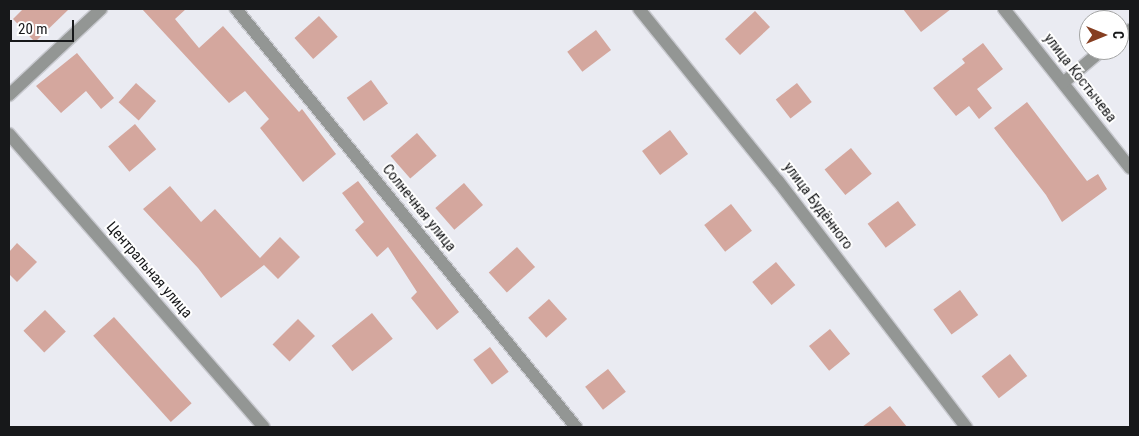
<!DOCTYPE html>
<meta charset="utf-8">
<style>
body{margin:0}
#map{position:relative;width:1139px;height:436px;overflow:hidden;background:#eaebf2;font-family:"Roboto Condensed",sans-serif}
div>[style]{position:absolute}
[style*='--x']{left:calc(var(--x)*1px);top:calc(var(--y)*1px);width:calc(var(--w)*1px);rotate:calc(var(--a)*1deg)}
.building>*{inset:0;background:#d4a79e;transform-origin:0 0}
.roads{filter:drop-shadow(1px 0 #c8c9cf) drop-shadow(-1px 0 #c8c9cf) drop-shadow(0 1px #c8c9cf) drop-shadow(0 -1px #c8c9cf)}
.street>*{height:12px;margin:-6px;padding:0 6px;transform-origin:6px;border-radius:6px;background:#939694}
span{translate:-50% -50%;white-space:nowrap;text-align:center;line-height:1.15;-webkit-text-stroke:4px #fff;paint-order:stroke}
.street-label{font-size:15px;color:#17181a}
.frame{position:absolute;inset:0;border:10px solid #17181a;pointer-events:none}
.north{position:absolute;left:1079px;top:10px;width:50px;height:50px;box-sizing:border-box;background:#fff;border:1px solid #a2a3a3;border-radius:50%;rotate:90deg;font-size:14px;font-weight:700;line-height:20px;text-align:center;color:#17181a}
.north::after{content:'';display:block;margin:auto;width:18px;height:22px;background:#863e21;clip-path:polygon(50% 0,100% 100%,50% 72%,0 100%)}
.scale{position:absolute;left:10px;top:20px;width:64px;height:22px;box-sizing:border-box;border:2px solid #17181a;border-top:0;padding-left:6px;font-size:15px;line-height:18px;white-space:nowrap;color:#17181a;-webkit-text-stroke:4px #fff;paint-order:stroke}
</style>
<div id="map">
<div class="building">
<i style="clip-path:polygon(23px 9px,69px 9px,35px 42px,13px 19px)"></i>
<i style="clip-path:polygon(142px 9px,186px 9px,175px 19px,199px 48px,223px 26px,299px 112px,302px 109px,336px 154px,303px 182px,260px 128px,269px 119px,245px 91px,229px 103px)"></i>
<i style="clip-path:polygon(903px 9px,951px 9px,921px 32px)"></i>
<i style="left:755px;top:11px;width:22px;height:41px;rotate:47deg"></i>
<i style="left:319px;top:16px;width:28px;height:33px;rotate:48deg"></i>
<i style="left:596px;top:30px;width:25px;height:36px;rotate:53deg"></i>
<i style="clip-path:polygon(983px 43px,1003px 69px,977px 89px,992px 108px,979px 119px,969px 106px,956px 116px,933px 88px,965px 63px,962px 59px)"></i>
<i style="clip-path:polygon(77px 53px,114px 98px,101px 109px,86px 91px,61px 113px,36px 86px)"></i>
<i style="left:371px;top:80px;width:29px;height:30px;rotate:54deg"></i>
<i style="left:136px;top:83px;width:27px;height:26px;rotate:42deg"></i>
<i style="left:797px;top:83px;width:24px;height:27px;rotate:52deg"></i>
<i style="clip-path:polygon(1027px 102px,1087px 181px,1098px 174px,1107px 189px,1062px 222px,1046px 195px,994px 128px)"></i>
<i style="left:135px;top:124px;width:33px;height:35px;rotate:50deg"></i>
<i style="left:670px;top:130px;width:30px;height:35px;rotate:53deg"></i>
<i style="left:417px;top:133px;width:30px;height:35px;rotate:49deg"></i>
<i style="left:851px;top:148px;width:33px;height:34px;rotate:51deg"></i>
<i style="clip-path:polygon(358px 181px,459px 312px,437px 330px,411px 298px,417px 292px,388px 247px,377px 257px,355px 230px,364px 222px,342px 193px)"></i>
<i style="left:464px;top:183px;width:29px;height:38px;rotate:49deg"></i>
<i style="clip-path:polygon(170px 186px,201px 222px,215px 209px,260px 258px,280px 237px,300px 257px,278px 279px,264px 265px,221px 298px,198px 268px,143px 209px)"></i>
<i style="left:898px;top:201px;width:30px;height:38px;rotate:53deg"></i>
<i style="left:731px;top:204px;width:34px;height:34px;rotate:52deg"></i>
<i style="clip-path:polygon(17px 243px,37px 262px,17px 282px,9px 274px,9px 252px)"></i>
<i style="left:517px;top:247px;width:27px;height:38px;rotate:48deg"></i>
<i style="left:776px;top:262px;width:30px;height:31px;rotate:50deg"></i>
<i style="left:960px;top:290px;width:31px;height:33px;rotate:54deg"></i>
<i style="left:549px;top:299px;width:27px;height:28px;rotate:48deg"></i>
<i style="left:45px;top:310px;width:30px;height:30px;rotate:46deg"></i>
<i style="left:372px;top:313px;width:33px;height:52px;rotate:51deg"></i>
<i style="left:114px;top:317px;width:116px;height:28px;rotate:48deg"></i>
<i style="left:298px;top:319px;width:24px;height:36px;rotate:45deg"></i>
<i style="left:830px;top:329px;width:32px;height:27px;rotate:51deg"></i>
<i style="left:490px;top:347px;width:31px;height:21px;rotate:53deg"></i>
<i style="left:1010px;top:354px;width:28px;height:36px;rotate:52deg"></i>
<i style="left:608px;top:369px;width:29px;height:29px;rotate:52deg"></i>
<i style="clip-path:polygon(890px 406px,907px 427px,862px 427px)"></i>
</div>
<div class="roads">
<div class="street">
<i style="--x:236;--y:9;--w:539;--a:50.88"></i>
<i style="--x:639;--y:9;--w:221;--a:51.1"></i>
<i style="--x:778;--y:181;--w:310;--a:52.6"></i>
<i style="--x:1004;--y:9;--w:203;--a:51.6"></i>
<i style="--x:1119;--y:38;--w:14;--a:-36"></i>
<i style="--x:1063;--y:83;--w:51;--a:-40.2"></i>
<i style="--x:9;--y:95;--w:126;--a:-43.1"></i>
<i style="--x:9;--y:134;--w:388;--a:49"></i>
</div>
</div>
<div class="street-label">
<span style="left:1080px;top:78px;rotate:52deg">улица Костычева</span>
<span style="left:818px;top:206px;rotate:53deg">улица Будённого</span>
<span style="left:419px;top:208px;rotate:51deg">Солнечная улица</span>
<span style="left:149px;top:270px;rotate:49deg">Центральная улица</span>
</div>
<div class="frame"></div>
<div class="north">С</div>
<div class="scale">20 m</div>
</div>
